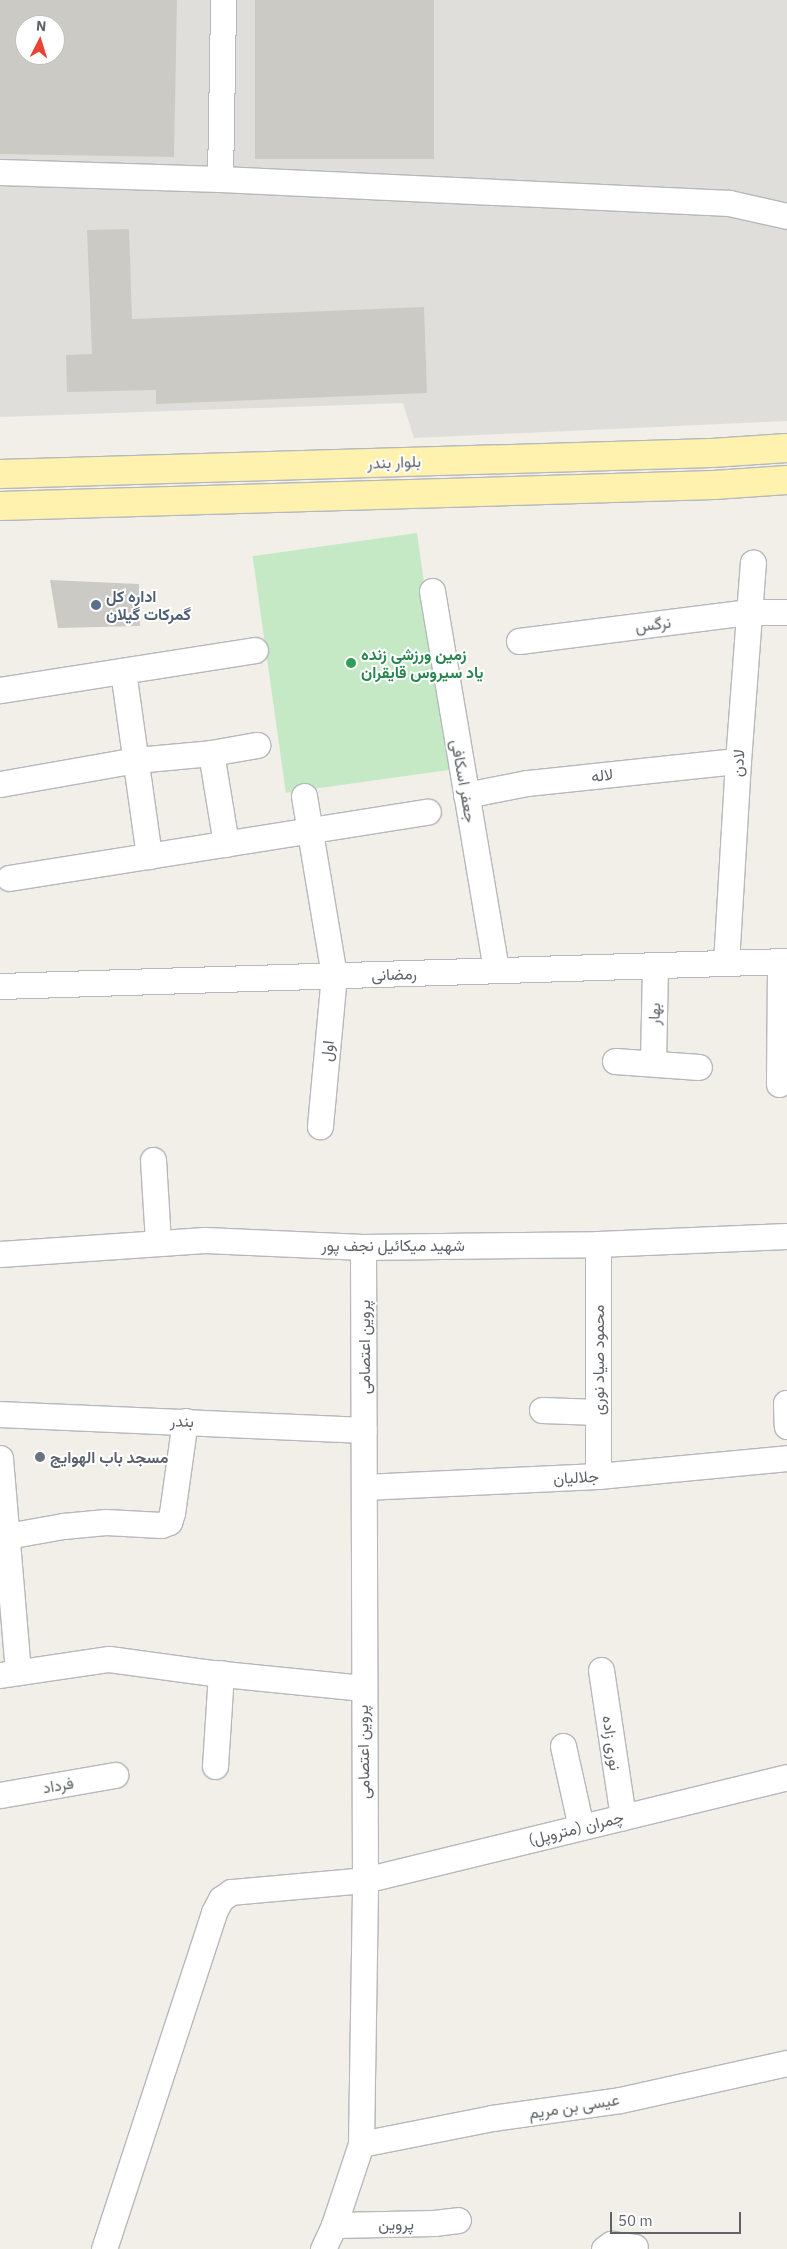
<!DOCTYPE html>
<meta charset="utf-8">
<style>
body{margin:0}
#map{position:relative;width:787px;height:2249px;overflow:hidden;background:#f1efe8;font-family:"IBM Plex Sans",Vazirmatn,sans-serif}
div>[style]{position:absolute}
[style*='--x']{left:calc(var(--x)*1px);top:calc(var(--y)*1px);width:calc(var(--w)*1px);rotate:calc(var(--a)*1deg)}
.industrial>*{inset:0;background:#e0deda}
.green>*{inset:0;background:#c5e8c5;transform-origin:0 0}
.building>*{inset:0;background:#cccac5;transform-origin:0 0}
.roads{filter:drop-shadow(1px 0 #b5b8bc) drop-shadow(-1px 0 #b5b8bc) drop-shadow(0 1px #b5b8bc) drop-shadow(0 -1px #b5b8bc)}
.minor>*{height:25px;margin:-12.5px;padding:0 12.5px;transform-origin:12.5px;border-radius:12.5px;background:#fff}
.major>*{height:28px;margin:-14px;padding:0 14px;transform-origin:14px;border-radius:14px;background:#fff2af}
.dots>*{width:14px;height:14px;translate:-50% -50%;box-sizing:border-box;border:2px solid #fff;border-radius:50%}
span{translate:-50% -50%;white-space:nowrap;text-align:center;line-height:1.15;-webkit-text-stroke:4px #fff;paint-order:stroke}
.street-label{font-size:16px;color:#5f6368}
.service-label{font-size:16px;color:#4e5e75;font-weight:700}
.left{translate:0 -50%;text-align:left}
.leisure-label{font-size:16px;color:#27864d;font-weight:700}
.worship-label{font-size:16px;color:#5b616d;font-weight:700}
.north{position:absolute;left:15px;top:15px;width:50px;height:50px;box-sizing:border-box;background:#fff;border:1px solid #bfc1c3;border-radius:50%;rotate:5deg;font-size:14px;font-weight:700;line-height:20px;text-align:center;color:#5f6368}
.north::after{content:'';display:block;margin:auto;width:18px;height:22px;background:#ea4335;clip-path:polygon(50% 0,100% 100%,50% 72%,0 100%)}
.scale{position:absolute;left:610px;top:2212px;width:131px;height:22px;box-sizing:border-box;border:2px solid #5f6368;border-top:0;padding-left:6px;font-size:15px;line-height:18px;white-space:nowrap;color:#5f6368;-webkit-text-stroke:4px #fff;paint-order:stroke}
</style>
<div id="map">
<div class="industrial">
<i style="clip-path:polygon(evenodd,0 0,787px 0,787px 421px,414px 438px,403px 403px,0 417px,0 0,25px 25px,55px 25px,55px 55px,25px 55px,25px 25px)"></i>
</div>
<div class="green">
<i style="left:417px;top:533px;width:239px;height:166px;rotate:82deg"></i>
</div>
<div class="building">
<i style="clip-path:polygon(evenodd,0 0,177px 0,174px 157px,0 154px,0 0,25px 25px,55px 25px,55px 55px,25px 55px,25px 25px)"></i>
<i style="left:255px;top:0;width:179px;height:159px"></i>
<i style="clip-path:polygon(129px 229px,132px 319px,424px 307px,427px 393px,156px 404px,156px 390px,67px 392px,66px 355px,92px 354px,87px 230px)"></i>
<i style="clip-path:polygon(50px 580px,139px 584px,140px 626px,58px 628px)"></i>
</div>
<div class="roads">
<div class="minor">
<i style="--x:0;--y:172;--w:220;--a:1.8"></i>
<i style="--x:220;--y:179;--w:510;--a:2.7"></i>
<i style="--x:729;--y:203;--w:59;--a:12.6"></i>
<i style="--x:220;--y:179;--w:179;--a:-89"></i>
<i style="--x:432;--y:591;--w:384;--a:80.4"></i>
<i style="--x:519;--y:641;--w:232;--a:-7.2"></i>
<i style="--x:749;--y:612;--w:38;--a:0"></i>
<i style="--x:123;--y:671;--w:187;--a:82"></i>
<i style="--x:0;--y:690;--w:258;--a:-8.9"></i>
<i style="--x:211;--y:753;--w:92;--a:80.6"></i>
<i style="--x:0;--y:784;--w:138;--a:-10"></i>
<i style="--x:136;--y:760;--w:75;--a:-5.3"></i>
<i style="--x:211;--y:753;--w:47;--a:-9.9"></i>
<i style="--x:466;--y:795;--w:62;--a:-11.1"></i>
<i style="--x:527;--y:783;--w:212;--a:-6"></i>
<i style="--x:304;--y:796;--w:181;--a:80.5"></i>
<i style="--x:334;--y:975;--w:152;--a:95.3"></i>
<i style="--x:9;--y:878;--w:424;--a:-9"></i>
<i style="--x:726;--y:963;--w:202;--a:-86.6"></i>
<i style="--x:738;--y:761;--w:199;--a:-85.7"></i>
<i style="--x:0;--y:986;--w:787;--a:-1.82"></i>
<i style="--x:615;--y:1061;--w:84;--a:4.1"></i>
<i style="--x:653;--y:1062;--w:97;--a:-88.8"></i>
<i style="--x:779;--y:1084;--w:123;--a:-89.5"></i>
<i style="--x:153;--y:1160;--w:81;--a:86.5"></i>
<i style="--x:0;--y:1254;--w:205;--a:-3.9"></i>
<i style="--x:205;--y:1240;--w:158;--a:2.5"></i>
<i style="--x:363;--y:1247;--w:235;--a:-0.7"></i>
<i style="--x:598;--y:1244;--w:189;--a:-2.4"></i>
<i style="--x:786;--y:1403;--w:23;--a:88"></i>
<i style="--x:542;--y:1410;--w:56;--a:2"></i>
<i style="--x:0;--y:1414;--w:364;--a:2.5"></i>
<i style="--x:0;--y:1458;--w:215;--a:85.2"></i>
<i style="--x:598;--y:1476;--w:232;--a:-90"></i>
<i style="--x:364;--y:1487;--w:234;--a:-2.7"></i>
<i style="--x:598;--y:1476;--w:190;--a:-5.4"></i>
<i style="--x:7;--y:1536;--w:57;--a:-10.1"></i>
<i style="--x:63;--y:1526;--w:43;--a:-5.3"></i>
<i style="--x:106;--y:1522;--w:55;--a:3.1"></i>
<i style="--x:161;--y:1525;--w:9;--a:-21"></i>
<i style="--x:169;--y:1522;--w:9;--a:-72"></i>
<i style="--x:172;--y:1513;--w:93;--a:-82"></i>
<i style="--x:601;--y:1670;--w:149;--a:81.5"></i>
<i style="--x:0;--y:1675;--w:110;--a:-8.4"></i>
<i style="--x:109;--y:1659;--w:105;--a:7.7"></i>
<i style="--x:213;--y:1673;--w:151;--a:5.7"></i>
<i style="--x:563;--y:1746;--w:83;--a:77.5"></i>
<i style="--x:215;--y:1766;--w:93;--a:-86.3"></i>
<i style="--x:0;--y:1795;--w:117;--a:-9.9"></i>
<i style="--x:361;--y:2144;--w:134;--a:-11.2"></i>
<i style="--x:492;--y:2118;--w:129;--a:-8"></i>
<i style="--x:620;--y:2100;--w:171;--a:-12.5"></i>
<i style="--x:334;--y:2225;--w:100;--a:-1.1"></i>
<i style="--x:434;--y:2223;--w:24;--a:-7"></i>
<i style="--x:104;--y:2249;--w:354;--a:-71.9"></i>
<i style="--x:214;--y:1912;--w:15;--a:-62"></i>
<i style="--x:221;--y:1899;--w:12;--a:-35"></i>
<i style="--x:231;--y:1892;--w:135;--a:-5.1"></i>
<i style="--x:365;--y:1880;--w:434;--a:-13.7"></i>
<i style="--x:323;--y:2249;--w:26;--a:-65"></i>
<i style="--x:334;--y:2225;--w:85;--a:-71.6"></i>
<i style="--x:361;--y:2144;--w:264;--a:-89.1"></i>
<i style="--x:365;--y:1880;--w:633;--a:-90.18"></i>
<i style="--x:604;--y:2249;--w:9;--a:-36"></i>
<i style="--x:611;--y:2244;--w:24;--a:7"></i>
</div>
<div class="major">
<i style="--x:0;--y:474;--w:712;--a:-1.69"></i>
<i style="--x:712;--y:453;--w:75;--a:-3.8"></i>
<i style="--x:0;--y:506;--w:714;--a:-1.68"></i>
<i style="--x:714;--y:485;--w:73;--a:-3.9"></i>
</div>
</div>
<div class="dots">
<i style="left:96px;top:605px;background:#5c6f8a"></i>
<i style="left:351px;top:663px;background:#2e9e5b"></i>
<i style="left:40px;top:1457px;background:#6b7280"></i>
</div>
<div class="street-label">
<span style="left:394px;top:462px;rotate:-2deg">بلوار بندر</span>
<span style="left:653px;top:624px;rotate:-7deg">نرگس</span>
<span style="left:738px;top:763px;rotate:-86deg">لادن</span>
<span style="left:602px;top:775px;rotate:-6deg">لاله</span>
<span style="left:464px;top:781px;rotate:80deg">جعفر اسکافی</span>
<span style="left:394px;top:974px;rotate:-2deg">رمضانی</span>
<span style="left:654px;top:1014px;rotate:-88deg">بهار</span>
<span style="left:327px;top:1051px;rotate:-84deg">اول</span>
<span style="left:393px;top:1245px">شهید میکائیل نجف پور</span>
<span style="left:364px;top:1347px;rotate:-90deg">پروین اعتصامی</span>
<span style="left:598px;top:1360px;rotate:-90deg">محمود صیاد نوری</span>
<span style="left:182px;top:1421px;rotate:2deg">بندر</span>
<span style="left:576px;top:1477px;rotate:-3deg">جلالیان</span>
<span style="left:612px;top:1743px;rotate:82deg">نوری زاده</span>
<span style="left:363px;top:1752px;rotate:-91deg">پروین اعتصامی</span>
<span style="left:58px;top:1785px;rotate:-10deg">فرداد</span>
<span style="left:576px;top:1828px;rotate:-14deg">چمران (متروپل)</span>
<span style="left:574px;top:2106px;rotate:-9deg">عیسی بن مریم</span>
<span style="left:396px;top:2224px;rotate:-1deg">پروین</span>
</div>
<div class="service-label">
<span class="left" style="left:106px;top:605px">اداره کل<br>گمرکات گیلان</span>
</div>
<div class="leisure-label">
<span class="left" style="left:361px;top:663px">زمین ورزشی زنده<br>یاد سیروس قایقران</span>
</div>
<div class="worship-label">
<span class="left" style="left:50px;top:1457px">مسجد باب الهوایج</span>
</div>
<div class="north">N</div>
<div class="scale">50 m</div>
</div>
